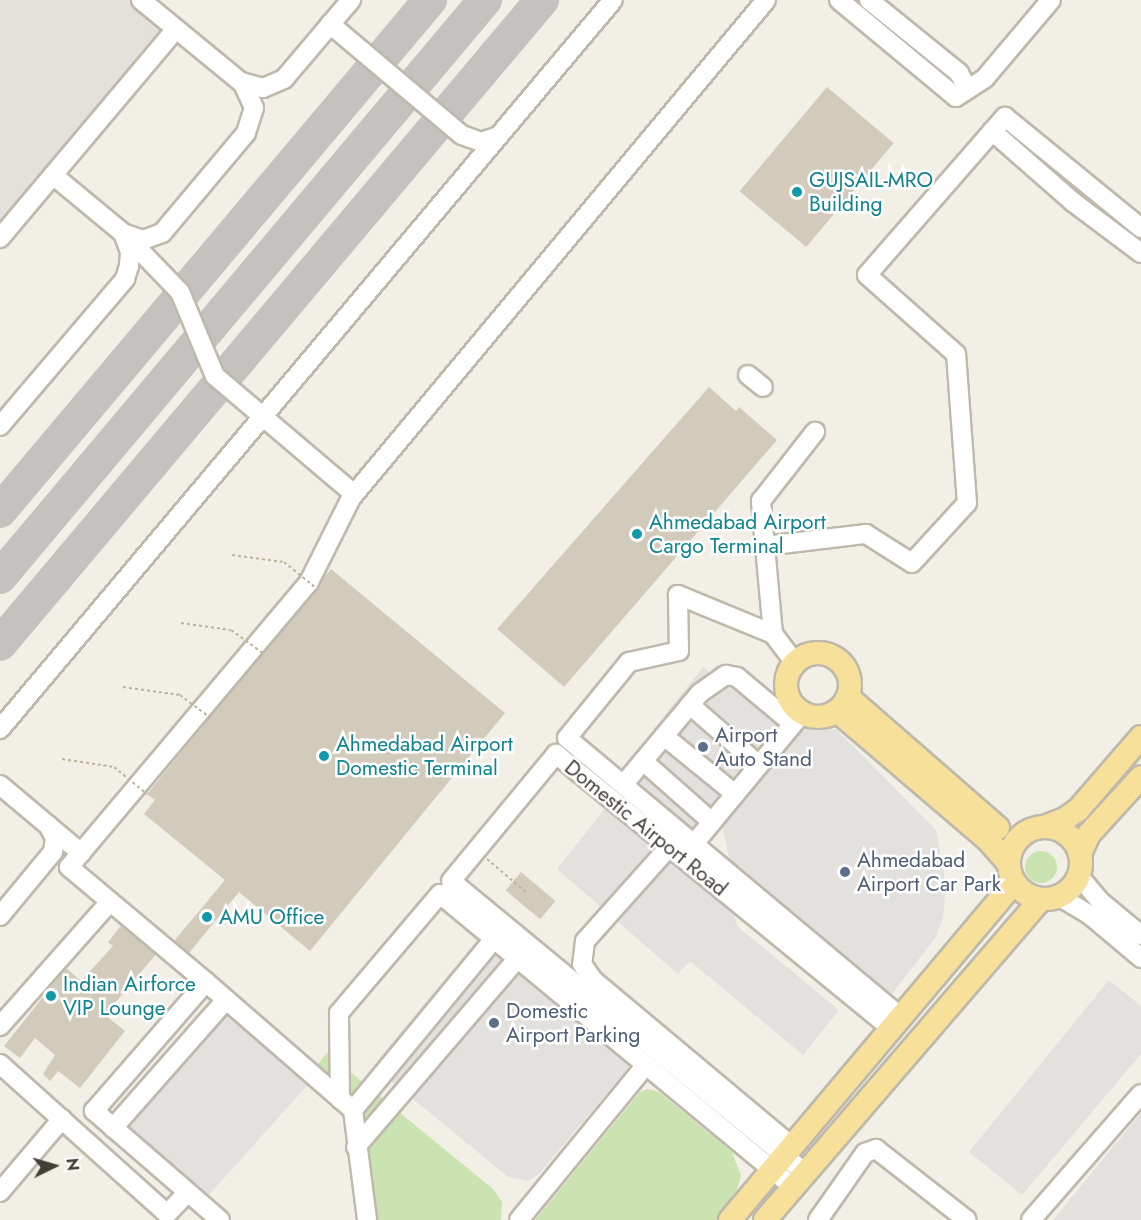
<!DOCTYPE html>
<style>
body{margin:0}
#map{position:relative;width:1141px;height:1220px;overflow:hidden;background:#f1efe6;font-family:Jost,sans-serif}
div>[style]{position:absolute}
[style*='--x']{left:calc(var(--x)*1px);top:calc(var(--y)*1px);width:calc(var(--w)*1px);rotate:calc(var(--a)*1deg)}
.industrial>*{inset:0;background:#e4e0db}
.green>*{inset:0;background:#cae3b1}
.round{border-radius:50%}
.parking>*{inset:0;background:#e3e1de;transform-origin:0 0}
.taxiway>*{height:34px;margin:-17px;padding:0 17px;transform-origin:17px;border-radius:17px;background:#c3c2be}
.building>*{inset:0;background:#d2cbbc;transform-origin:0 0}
.path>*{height:2px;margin-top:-1px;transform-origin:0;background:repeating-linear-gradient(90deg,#bdb39b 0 3px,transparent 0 6px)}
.roads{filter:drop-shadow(2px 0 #bfb9ac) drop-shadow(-2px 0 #bfb9ac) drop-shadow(0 2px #bfb9ac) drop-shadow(0 -2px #bfb9ac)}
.minor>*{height:18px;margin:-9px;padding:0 9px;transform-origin:9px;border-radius:9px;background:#fff}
.major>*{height:22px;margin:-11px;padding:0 11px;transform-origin:11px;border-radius:11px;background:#f7e19a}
.major>.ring{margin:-11px;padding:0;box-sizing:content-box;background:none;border:22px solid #f7e19a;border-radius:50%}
.path-bridge>*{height:2px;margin-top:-1px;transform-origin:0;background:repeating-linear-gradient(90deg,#bdb39b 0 3px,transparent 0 6px)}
.dots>*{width:16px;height:16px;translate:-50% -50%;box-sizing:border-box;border:3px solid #fff;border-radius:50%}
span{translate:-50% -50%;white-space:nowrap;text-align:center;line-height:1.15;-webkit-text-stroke:5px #fff;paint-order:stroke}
.culture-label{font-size:21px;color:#0d838f}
.left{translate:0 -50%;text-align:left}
.service-label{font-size:21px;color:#4e5e75}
.street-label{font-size:21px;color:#443f36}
.north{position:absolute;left:24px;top:1136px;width:60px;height:60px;-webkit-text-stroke:4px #fff;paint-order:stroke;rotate:85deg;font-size:16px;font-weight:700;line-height:24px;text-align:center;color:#443f36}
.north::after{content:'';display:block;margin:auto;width:21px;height:27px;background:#443f36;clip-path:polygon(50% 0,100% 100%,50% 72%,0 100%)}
</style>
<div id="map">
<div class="industrial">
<i style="clip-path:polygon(0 0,141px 0,176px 29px,0 238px)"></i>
</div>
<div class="green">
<i class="round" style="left:1025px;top:851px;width:32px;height:32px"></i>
<i style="clip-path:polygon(327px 1053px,493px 1189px,502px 1202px,501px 1220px,378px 1220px,368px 1211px,358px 1110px,312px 1071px)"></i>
<i style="clip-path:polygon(648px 1089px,659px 1092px,732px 1152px,741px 1176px,732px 1205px,719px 1220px,535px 1220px,640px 1092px)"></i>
</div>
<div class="parking">
<i style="clip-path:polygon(717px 665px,787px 722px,696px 836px,619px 773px,703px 667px,709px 672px)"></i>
<i style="clip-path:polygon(795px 728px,836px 729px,936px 830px,946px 885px,943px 918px,936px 937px,891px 995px,729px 858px,720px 816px)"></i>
<i style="clip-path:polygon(607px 806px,734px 914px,737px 926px,839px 1010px,803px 1055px,690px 961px,678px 974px,557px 869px)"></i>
<i style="clip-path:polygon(478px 939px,630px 1065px,539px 1174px,528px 1181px,508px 1177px,373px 1066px)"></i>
<i style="clip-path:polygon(1109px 980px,1141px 1006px,1141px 1054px,1022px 1195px,969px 1152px)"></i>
<i style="left:230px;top:1010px;width:108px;height:159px;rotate:42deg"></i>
<i style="clip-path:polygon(1141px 1113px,1141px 1220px,1053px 1220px)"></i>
</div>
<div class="taxiway">
<i style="--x:0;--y:511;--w:668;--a:-49.92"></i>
<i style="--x:0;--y:577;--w:754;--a:-49.95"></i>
<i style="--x:0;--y:644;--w:842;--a:-49.92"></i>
</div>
<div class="building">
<i style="left:827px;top:87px;width:87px;height:136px;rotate:40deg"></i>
<i style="clip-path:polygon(709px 387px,736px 411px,739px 407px,777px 440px,564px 687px,497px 629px)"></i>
<i style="clip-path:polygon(331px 569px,505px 713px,310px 951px,239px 892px,189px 953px,174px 941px,225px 880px,144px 814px,155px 800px,147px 794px)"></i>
<i style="left:521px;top:872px;width:45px;height:24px;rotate:40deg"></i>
<i style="clip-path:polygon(121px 926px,156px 954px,105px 1015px,125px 1031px,80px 1088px,58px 1071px,50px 1081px,43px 1074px,55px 1055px,35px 1038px,20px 1058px,4px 1046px,66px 968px,81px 981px,113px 946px,108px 942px)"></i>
</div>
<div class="path">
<i style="--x:487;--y:859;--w:51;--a:40.2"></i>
</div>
<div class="roads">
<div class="minor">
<i style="--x:141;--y:0;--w:129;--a:39.4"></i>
<i style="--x:241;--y:82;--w:23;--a:15"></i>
<i style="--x:263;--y:88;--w:23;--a:-23"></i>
<i style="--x:284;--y:79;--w:104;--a:-49.7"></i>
<i style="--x:839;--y:0;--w:152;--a:39.7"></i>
<i style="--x:956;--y:97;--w:35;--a:-33"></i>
<i style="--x:985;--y:78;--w:102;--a:-49.8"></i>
<i style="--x:869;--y:0;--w:116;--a:39"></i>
<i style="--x:959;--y:73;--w:18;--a:61"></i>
<i style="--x:330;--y:24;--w:172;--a:40.1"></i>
<i style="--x:462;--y:135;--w:20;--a:20"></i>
<i style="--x:481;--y:142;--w:18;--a:-19"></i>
<i style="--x:243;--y:84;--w:26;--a:65"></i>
<i style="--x:254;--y:108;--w:26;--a:108"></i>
<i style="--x:246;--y:133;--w:131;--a:130"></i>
<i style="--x:162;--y:233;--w:20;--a:160"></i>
<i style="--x:143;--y:240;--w:21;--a:-161"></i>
<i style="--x:123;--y:233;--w:82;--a:46"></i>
<i style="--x:180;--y:292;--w:91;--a:67.4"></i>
<i style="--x:215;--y:376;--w:182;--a:40.3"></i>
<i style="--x:992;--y:131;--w:108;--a:41.2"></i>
<i style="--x:1073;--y:202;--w:85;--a:36.9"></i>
<i style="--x:0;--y:238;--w:273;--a:-49.9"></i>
<i style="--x:748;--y:375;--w:19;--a:39"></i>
<i style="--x:0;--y:426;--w:193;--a:-49.6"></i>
<i style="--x:125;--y:279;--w:14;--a:-73"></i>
<i style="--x:129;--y:266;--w:14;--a:-86"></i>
<i style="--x:130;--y:252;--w:20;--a:-110"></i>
<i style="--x:123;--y:233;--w:91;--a:-140.4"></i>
<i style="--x:765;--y:546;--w:102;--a:-6.8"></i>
<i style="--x:866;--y:534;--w:54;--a:32.2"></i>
<i style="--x:912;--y:563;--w:81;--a:-47.5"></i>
<i style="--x:967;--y:503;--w:149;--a:-94.2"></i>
<i style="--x:956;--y:354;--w:119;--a:-138.4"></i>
<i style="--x:867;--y:275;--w:210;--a:-48.9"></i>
<i style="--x:1005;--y:117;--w:176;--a:39.2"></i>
<i style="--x:773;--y:634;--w:134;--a:-95.2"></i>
<i style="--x:761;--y:501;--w:88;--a:-52"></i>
<i style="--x:795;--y:663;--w:36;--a:-127"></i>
<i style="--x:773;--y:634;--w:103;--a:-157.7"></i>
<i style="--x:678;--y:595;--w:56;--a:89"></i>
<i style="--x:679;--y:651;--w:51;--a:167.6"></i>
<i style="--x:629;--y:662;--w:98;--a:129.2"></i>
<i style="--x:567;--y:738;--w:433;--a:39.9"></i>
<i style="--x:690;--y:705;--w:91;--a:41"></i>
<i style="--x:0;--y:729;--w:952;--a:-49.94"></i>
<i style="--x:664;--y:736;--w:92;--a:39.2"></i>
<i style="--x:643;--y:761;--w:92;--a:41.5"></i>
<i style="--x:0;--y:785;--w:106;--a:40"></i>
<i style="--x:623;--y:785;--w:120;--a:-50.1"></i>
<i style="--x:700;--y:693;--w:32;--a:-35"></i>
<i style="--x:726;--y:675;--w:11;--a:10"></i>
<i style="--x:737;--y:677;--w:73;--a:40"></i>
<i style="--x:693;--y:845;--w:173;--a:-50.4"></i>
<i style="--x:670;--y:846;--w:127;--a:131.8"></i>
<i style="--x:585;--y:941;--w:23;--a:97"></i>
<i style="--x:582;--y:964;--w:19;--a:55"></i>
<i style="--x:593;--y:980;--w:257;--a:39.9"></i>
<i style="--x:1079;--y:876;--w:34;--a:50"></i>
<i style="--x:1101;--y:902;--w:52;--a:39.5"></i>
<i style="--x:1060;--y:897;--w:35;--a:31"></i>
<i style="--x:1090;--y:915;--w:67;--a:40.1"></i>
<i style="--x:0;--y:916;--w:83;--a:-50.4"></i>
<i style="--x:53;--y:852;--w:14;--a:-82"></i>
<i style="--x:55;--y:838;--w:15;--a:-118"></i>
<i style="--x:206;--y:982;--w:179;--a:-140"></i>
<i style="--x:69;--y:867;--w:373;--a:-49.9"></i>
<i style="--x:309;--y:582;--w:94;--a:-63.4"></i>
<i style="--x:351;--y:498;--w:648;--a:-50.19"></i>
<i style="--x:0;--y:1026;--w:164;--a:-48.5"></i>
<i style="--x:0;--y:1064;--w:224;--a:41.9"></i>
<i style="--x:167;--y:1214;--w:28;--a:-46"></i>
<i style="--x:340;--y:1099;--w:86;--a:-90.7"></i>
<i style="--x:339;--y:1013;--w:156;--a:-49.7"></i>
<i style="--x:440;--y:894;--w:457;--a:39.7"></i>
<i style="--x:353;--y:1110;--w:222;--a:-50.5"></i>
<i style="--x:113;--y:1128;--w:171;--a:-48.6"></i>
<i style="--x:356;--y:1147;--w:249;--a:-49.4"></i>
<i style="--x:804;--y:1172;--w:457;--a:-140.5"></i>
<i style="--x:451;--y:881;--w:165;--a:-50.4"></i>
<i style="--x:556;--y:754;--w:431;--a:39.3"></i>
<i style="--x:0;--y:1192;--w:96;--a:-49.7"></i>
<i style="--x:220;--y:1220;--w:167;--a:-139.1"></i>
<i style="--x:94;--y:1111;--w:171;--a:-49"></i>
<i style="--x:206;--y:982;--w:195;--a:41"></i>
<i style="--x:353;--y:1110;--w:111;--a:82.7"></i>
<i style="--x:519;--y:1220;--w:200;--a:-50.7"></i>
<i style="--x:818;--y:1220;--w:82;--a:-55"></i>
<i style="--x:865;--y:1153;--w:12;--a:-20"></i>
<i style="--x:876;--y:1149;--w:115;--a:38"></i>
<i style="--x:1031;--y:1220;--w:167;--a:-48.9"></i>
</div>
<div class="major">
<i class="ring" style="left:786px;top:653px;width:42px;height:42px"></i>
<i style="--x:848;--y:697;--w:199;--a:41.1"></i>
<i style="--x:837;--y:711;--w:200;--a:40.5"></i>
<i style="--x:989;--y:841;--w:29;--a:49"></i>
<i class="ring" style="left:1009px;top:827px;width:50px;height:50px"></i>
<i style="--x:1044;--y:827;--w:22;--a:-21"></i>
<i style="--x:1065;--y:819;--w:16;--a:-35"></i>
<i style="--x:1078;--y:810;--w:96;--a:-49.2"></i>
<i style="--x:1080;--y:854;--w:22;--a:-66"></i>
<i style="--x:1089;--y:834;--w:77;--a:-47.6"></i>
<i style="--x:730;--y:1220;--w:441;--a:-49.9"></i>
<i style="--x:765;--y:1220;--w:422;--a:-49.3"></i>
</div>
</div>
<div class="path-bridge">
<i style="--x:232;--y:555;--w:52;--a:7.7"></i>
<i style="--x:284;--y:562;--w:41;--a:39.1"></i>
<i style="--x:181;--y:623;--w:50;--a:8"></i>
<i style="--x:231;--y:630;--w:39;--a:36"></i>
<i style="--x:123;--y:687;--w:58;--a:8"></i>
<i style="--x:180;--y:695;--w:38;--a:37"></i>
<i style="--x:62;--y:759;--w:53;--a:8.7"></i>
<i style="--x:114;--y:767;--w:43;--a:39.3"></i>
</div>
<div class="dots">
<i style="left:797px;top:192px;background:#0f9aa8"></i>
<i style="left:637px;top:534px;background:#0f9aa8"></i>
<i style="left:703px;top:747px;background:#5c6f8a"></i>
<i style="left:324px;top:756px;background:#0f9aa8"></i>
<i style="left:845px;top:872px;background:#5c6f8a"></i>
<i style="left:207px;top:917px;background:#0f9aa8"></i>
<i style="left:51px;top:996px;background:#0f9aa8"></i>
<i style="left:494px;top:1023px;background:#5c6f8a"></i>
</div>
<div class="culture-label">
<span class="left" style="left:809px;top:192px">GUJSAIL-MRO<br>Building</span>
<span class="left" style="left:649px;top:534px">Ahmedabad Airport<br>Cargo Terminal</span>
<span class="left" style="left:336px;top:756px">Ahmedabad Airport<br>Domestic Terminal</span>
<span class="left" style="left:219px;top:917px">AMU Office</span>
<span class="left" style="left:63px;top:996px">Indian Airforce<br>VIP Lounge</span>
</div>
<div class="service-label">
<span class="left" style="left:715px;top:747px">Airport<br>Auto Stand</span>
<span class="left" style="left:857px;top:872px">Ahmedabad<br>Airport Car Park</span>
<span class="left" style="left:506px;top:1023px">Domestic<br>Airport Parking</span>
</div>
<div class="street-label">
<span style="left:646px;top:828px;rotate:39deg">Domestic Airport Road</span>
</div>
<div class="north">N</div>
</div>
